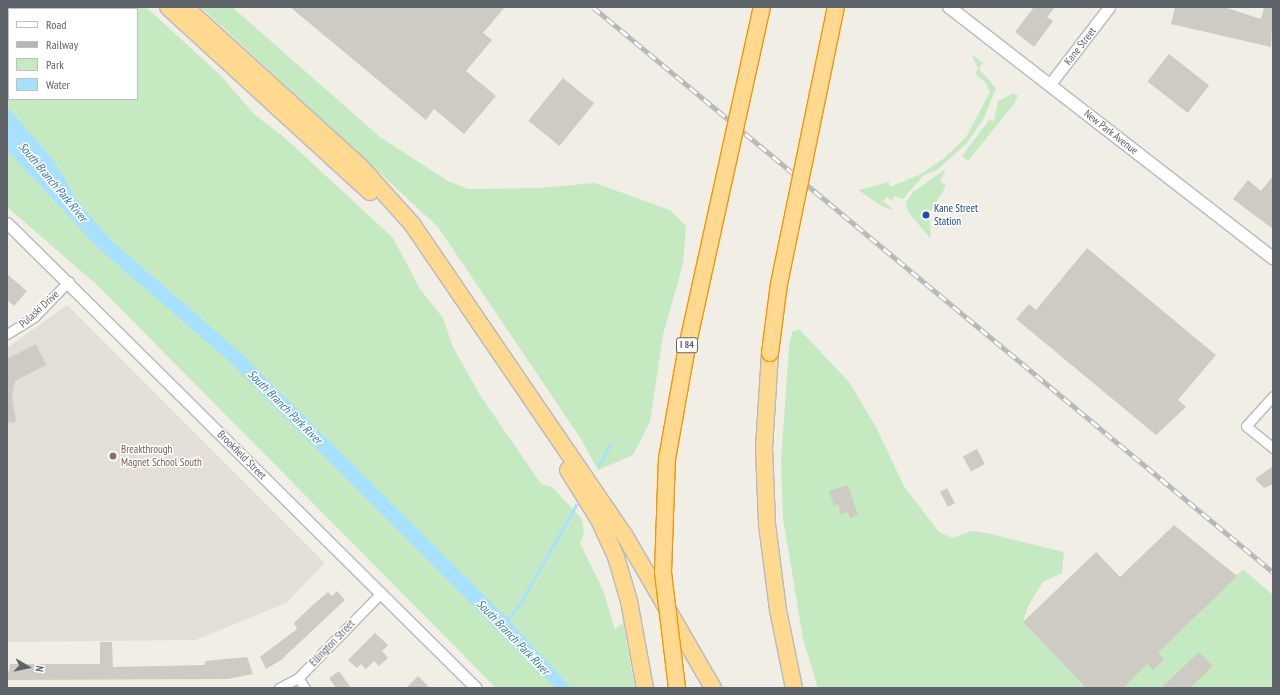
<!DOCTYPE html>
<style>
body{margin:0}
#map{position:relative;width:1280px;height:695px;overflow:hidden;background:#f1eee6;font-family:"PT Sans Narrow",sans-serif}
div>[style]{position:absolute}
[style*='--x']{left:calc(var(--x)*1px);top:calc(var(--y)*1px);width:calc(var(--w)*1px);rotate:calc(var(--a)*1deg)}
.education>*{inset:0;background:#e3dfd7}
.green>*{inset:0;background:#c5eac1}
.water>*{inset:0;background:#a8e1ff}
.stream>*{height:3px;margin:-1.5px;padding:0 1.5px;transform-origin:1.5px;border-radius:1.5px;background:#a8e1ff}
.building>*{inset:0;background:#cecbc5;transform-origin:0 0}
.roads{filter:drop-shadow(1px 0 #b6babe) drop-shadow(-1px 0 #b6babe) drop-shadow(0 1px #b6babe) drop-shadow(0 -1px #b6babe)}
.minor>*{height:9px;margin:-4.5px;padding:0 4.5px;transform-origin:4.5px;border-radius:4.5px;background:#fff}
.tertiary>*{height:11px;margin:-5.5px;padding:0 5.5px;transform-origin:5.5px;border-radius:5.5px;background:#fff}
.secondary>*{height:12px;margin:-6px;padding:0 6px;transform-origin:6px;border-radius:6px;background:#fff}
.motorway>*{height:16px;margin:-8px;padding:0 8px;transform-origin:8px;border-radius:8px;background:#ffd98f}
.rail>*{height:4.5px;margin-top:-2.25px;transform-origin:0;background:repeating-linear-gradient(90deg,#fff 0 9px,#b5b6b7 0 18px);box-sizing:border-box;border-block:1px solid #b5b6b7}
.bridges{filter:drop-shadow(1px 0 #f79400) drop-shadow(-1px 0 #f79400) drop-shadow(0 1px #f79400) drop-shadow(0 -1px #f79400)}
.motorway-bridge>*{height:16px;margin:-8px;padding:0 8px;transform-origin:8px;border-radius:8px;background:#ffd98f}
.dots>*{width:11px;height:11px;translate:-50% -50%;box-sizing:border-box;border:2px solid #fff;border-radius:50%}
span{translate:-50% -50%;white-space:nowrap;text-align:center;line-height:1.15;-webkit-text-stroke:3px #fff;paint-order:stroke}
.shield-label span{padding:1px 3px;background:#fff;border:1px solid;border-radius:3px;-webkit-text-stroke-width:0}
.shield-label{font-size:10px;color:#5d6368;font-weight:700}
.street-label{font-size:11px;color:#5d6368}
.transit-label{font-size:11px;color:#164399}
.left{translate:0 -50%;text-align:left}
.education-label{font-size:11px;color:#785e54}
.water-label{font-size:12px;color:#3678a8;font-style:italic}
.frame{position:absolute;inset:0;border:8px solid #5d6368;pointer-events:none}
.legend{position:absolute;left:8px;top:8px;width:130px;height:92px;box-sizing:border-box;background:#fff;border:1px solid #bec1c3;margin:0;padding:5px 7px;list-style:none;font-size:12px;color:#5d6368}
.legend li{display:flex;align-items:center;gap:8px;height:20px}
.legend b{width:20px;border:1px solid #bec1c3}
.north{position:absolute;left:8px;top:647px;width:40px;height:40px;-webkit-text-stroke:3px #fff;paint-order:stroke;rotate:99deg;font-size:11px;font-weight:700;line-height:16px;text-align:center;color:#5d6368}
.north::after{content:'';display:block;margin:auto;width:14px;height:18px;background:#5d6368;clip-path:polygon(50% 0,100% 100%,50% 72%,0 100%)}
</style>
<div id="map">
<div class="education">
<i style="clip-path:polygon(67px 305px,325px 563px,286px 603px,196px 640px,7px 642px,7px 348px)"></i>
</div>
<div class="green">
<i style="clip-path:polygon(evenodd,7px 7px,146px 7px,219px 74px,255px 115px,284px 137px,393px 238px,420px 289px,443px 318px,453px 347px,480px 395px,541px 484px,552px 487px,582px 519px,584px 533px,580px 543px,603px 590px,615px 629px,623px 623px,635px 688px,496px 688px,97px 285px,7px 207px,7px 7px,9px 9px,137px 9px,137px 99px,9px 99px,9px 9px)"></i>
<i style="clip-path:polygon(201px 7px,232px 7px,380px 137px,448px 181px,468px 189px,538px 188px,595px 183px,670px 210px,686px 226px,683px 264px,663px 335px,650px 422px,633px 455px,598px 470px,581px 439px,438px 227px)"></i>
<i style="clip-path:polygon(971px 54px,983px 63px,979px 69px,996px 88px,984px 118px,967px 143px,937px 170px,923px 176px,903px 199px,894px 196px,892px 201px,887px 197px,883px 201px,894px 210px,883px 207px,858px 190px,889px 182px,890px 187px,919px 175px,943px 159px,966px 137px,990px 92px,985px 82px,975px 74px,978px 68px)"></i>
<i style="clip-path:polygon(1012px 94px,1018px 95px,1014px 104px,968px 161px,962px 156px,989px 120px,994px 121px,998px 101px)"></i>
<i style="clip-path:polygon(946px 169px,940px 181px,946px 186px,929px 214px,931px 239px,908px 212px,906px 203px,913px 192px)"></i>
<i style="clip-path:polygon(799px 329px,849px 382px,876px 427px,904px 486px,939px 532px,952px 538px,972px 531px,987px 533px,1064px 552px,1062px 573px,1043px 582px,1028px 606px,1023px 622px,1086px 688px,818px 688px,803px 639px,783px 518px,781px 460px,789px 347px,792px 332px)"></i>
<i style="clip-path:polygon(1243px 569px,1273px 595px,1273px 688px,1122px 688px)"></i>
</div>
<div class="water">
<i style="clip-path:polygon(7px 107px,54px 161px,80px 205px,112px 241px,243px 355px,505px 616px,571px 688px,555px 688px,228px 360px,99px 249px,7px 150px)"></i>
</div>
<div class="stream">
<i style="--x:599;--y:465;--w:24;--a:-62"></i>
<i style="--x:506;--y:621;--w:21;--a:-51"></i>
<i style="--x:519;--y:605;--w:115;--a:-60.3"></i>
</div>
<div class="building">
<i style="clip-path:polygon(290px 7px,505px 7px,483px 33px,492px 40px,466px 71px,496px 96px,464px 134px,434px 109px,426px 120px)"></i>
<i style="clip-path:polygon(1034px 7px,1055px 7px,1047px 17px,1053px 21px,1034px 47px,1015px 32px)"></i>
<i style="clip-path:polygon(1175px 7px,1224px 7px,1261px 19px,1264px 7px,1273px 7px,1271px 47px,1171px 24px)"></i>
<i style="left:1169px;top:54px;width:51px;height:35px;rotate:38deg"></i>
<i style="left:563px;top:78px;width:40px;height:55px;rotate:39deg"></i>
<i style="clip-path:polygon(1273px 176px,1273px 229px,1233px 199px,1248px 180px,1261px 191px)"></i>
<i style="clip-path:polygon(1087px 248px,1216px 355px,1178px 400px,1186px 407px,1156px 435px,1016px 319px,1029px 304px,1036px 310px)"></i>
<i style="clip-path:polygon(7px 274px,27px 291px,14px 306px,7px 300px)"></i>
<i style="clip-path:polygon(36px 344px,46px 365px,15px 381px,12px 397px,16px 422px,7px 423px,7px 359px)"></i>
<i style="left:977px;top:449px;width:17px;height:16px;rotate:62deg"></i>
<i style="clip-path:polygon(1273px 466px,1273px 484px,1264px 488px,1255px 479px)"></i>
<i style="clip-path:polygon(848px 485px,858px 515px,850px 518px,848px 512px,841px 515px,838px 504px,834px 506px,829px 491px)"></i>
<i style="left:947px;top:488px;width:17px;height:8px;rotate:62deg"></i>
<i style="clip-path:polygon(1174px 525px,1237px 576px,1158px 653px,1164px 659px,1153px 670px,1147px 664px,1123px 688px,1086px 688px,1023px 622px,1096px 552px,1120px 577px)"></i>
<i style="clip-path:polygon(337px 591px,345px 600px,281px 660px,266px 669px,260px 657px,297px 629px,294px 623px,314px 604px,328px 592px,332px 596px)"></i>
<i style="clip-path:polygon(375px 633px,388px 645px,382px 651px,388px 658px,379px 666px,374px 661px,366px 669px,361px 664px,357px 668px,348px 660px)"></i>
<i style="clip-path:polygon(100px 642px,112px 642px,113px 667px,205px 665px,205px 661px,247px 657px,253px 674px,228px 679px,7px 680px,10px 664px,100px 664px)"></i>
<i style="clip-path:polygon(1199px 652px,1213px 666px,1190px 688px,1161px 688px)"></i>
<i style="clip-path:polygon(339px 671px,351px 688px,336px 688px,329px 678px)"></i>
<i style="clip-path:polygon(418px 676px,430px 688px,406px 688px)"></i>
</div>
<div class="roads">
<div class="minor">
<i style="--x:7;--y:334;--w:32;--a:-32"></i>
<i style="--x:34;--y:317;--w:50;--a:-45.8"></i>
<i style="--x:1273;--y:396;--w:40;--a:132"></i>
<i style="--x:1246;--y:426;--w:35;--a:39"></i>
<i style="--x:298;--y:678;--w:12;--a:55"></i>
<i style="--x:279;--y:688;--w:21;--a:-28"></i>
<i style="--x:298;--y:678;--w:119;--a:-45.7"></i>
</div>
<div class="tertiary">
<i style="--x:1050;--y:84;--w:97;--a:-52.5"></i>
<i style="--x:7;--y:223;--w:660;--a:44.75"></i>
</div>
<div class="secondary">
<i style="--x:949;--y:7;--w:410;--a:37.8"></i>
</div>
<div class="motorway">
<i style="--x:168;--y:7;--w:274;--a:42.5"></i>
<i style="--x:185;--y:7;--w:236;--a:42.3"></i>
<i style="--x:360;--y:166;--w:78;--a:48.1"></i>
<i style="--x:412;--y:224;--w:378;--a:55.7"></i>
<i style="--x:625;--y:536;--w:176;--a:59.9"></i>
<i style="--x:770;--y:353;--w:95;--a:93.6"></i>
<i style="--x:764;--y:448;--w:76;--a:87.7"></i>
<i style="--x:767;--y:524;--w:87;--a:82.7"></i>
<i style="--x:778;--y:610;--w:80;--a:78.4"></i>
<i style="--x:568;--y:470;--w:59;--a:58.2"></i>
<i style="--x:599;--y:520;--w:41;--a:65.3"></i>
<i style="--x:616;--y:557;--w:46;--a:73.5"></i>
<i style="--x:629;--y:601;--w:88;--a:79.6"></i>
</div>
</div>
<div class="rail">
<i style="--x:593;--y:7;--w:884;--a:39.72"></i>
</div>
<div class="bridges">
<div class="motorway-bridge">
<i style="--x:770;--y:353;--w:70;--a:-82.6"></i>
<i style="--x:779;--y:284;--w:283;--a:-78.4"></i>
<i style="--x:677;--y:688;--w:117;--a:-96.9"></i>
<i style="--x:663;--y:572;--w:113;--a:-88"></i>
<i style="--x:667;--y:459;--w:109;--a:-79.9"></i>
<i style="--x:686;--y:352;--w:353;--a:-77.6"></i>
</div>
</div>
<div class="dots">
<i style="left:926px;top:215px;background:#1a4fb4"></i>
<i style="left:113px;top:456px;background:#8d6e63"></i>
</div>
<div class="shield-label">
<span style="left:687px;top:345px">I 84</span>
</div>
<div class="street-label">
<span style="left:1080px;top:46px;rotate:-52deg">Kane Street</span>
<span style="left:1111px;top:132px;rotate:38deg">New Park Avenue</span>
<span style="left:39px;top:309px;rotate:-42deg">Pulaski Drive</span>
<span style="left:242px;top:455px;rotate:45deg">Brookfield Street</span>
<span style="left:332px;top:643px;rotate:-46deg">Ellington Street</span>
</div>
<div class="transit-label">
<span class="left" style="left:934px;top:215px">Kane Street<br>Station</span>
</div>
<div class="education-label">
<span class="left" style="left:121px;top:456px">Breakthrough<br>Magnet School South</span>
</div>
<div class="water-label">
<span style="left:53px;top:182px;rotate:50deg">South Branch Park River</span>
<span style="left:285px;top:407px;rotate:45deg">South Branch Park River</span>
<span style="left:513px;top:637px;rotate:46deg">South Branch Park River</span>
</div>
<div class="frame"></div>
<ul class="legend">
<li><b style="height:5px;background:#fff"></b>Road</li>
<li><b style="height:5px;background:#b5b6b7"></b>Railway</li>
<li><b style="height:11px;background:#c5eac1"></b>Park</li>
<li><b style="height:11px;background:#a8e1ff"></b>Water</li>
</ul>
<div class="north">N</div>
</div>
